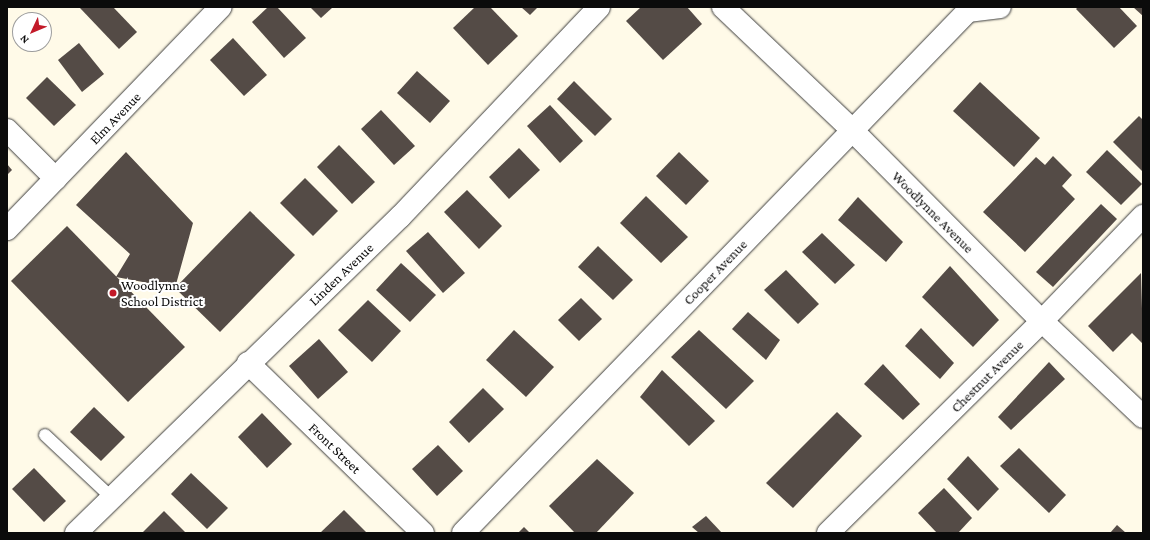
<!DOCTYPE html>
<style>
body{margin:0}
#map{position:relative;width:1150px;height:540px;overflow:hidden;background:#fffae8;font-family:"Crimson Pro",serif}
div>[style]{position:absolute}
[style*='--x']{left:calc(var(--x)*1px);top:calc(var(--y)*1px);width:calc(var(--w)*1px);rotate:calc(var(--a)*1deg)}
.building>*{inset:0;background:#544b46}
.roads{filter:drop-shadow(0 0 1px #3e3e3e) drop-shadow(0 0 1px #3e3e3e)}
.service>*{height:12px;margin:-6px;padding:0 6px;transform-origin:6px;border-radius:6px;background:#fff}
.minor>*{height:22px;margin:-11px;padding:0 11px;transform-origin:11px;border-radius:11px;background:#fff}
.dots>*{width:11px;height:11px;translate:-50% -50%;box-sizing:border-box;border:2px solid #fff;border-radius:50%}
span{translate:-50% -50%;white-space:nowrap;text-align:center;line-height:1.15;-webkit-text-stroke:4px #fff;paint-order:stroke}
.street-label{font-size:14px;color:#0b0b0b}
.poi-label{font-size:14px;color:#0b0b0b}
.left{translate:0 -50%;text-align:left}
.frame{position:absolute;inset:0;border:8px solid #0b0b0b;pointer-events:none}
.north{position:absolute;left:12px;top:12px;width:40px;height:40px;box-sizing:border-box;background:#fff;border:1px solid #9d9d9d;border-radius:50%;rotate:226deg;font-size:11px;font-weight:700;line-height:16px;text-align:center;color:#0b0b0b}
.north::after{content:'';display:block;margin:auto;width:14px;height:18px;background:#c31a29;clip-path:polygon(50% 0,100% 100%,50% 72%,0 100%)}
</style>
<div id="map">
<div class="building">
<i style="clip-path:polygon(113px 7px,137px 32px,119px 49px,80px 8px)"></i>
<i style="clip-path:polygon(268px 7px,277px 7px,306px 38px,284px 58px,252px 22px)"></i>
<i style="clip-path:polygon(310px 7px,333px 7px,321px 18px)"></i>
<i style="clip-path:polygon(475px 7px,490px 7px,518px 36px,488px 65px,453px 28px)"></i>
<i style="clip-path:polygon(521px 7px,538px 7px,530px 15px)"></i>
<i style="clip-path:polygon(641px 7px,687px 7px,702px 24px,663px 60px,626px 21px)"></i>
<i style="clip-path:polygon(1078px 7px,1119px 7px,1137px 26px,1114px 48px,1076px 9px)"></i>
<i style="clip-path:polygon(1133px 7px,1143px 7px,1143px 16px)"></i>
<i style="clip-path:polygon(233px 38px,267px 75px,244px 96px,210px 60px)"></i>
<i style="clip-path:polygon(79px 43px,104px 74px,82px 92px,58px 60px)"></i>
<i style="clip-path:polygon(417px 71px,450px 101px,430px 123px,397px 93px)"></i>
<i style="clip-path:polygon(47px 77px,76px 105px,54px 126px,26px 98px)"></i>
<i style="clip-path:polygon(574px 81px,612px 119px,595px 136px,557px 99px)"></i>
<i style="clip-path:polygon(980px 82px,1040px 138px,1014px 167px,953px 111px)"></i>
<i style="clip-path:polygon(550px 105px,583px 141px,560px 163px,527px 126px)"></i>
<i style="clip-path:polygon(381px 110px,415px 146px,394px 165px,361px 129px)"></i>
<i style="clip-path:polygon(1139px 116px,1143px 120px,1143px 172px,1113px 142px)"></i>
<i style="clip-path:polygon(339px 145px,375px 182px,352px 204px,317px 167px)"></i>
<i style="clip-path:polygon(519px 148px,540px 170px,509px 199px,489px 177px)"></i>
<i style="clip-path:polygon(1107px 150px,1142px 184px,1121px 205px,1086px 172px)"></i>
<i style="clip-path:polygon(126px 152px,193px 223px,175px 288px,116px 277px,130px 254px,76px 205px)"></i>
<i style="clip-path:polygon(679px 152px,709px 181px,686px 205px,656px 176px)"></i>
<i style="clip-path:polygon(1053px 156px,1072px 175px,1062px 186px,1075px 199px,1025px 252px,983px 212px,1036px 157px,1045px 165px)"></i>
<i style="clip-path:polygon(7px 164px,12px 170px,7px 175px)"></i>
<i style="clip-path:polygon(305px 178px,338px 211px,313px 236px,280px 203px)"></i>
<i style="clip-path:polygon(467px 190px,502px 226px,479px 249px,444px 212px)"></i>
<i style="clip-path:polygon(646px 196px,688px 237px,661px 263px,620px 223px)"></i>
<i style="clip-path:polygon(858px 197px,903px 242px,886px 262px,838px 220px)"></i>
<i style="clip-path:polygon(1101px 204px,1117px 219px,1053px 287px,1036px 272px)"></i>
<i style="clip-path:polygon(250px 211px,295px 255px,220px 332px,175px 288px)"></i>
<i style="clip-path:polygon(67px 226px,185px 347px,128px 402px,11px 281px)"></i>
<i style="clip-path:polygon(428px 232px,465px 273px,443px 293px,406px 251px)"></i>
<i style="clip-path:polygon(822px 233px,855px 265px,835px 284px,802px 252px)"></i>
<i style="clip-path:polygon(598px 246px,633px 280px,613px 300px,578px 267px)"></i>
<i style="clip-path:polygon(401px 263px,436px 295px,410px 322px,376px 290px)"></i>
<i style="clip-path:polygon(950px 266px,999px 320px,973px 347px,922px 297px)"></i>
<i style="clip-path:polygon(786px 270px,819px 304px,798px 324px,764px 290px)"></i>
<i style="clip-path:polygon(1141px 273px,1143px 344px,1132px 333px,1113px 352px,1088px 326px)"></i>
<i style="clip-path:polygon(581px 298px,602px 319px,579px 341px,558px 320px)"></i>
<i style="clip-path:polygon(368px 300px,401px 331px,372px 362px,338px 330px)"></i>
<i style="clip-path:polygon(748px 312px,780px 340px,766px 360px,732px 329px)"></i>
<i style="clip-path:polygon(921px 328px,954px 363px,940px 379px,905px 346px)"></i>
<i style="clip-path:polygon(514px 330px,554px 367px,526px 397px,486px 360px)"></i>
<i style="clip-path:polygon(699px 330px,754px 381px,726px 409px,671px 357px)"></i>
<i style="clip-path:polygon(319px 339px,348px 372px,318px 399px,289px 366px)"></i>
<i style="clip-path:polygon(1049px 362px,1065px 379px,1011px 430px,998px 417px)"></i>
<i style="clip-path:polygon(883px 364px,920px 404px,903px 420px,864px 384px)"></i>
<i style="clip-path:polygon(662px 370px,715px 421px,689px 446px,640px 397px)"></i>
<i style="clip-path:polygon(483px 388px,504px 409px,469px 443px,449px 422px)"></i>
<i style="clip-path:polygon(94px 407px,125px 437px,101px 461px,70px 432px)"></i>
<i style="clip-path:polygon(837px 412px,862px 436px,793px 508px,766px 483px)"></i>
<i style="clip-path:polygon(262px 413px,292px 444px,267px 468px,238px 437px)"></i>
<i style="clip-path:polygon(438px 445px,463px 471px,437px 496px,412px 469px)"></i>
<i style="clip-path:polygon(1019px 448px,1066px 495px,1049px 513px,1000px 466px)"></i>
<i style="clip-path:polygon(968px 456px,999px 489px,978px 511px,947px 479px)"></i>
<i style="clip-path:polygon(597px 459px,634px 493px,596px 533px,575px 533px,549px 506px)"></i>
<i style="clip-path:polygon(34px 468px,66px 501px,44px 522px,12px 489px)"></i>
<i style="clip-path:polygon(191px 473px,228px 508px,207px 529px,171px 494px)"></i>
<i style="clip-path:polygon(944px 488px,972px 518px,958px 533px,937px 533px,918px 513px)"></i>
<i style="clip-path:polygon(344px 510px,367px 533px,320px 533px)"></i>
<i style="clip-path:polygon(164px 511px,186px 533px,142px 533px)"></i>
<i style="clip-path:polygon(706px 516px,722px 533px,699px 533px,692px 527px)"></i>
<i style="clip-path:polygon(1117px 525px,1126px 533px,1110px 533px)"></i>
<i style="clip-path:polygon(524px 527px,530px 533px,518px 533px)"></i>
</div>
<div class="roads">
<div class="service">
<i style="--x:45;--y:435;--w:92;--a:43.2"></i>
</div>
<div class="minor">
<i style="--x:723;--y:7;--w:178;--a:43.6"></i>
<i style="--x:852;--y:130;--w:269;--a:45.2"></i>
<i style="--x:1042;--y:321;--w:139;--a:43.5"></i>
<i style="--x:968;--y:11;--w:32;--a:-7"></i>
<i style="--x:7;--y:130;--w:69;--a:45"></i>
<i style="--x:7;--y:229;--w:308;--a:-46.1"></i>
<i style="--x:248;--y:363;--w:244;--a:44.2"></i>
<i style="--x:76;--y:533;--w:453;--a:-44.3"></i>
<i style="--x:400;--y:217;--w:289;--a:-46.5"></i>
<i style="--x:463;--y:533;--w:726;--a:-45.95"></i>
<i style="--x:828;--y:533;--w:301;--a:-44.7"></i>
<i style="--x:1042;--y:321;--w:146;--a:-46.1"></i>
</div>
</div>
<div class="dots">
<i style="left:113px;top:293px;background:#c31a29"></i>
</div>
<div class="street-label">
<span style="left:115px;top:118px;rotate:-46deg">Elm Avenue</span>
<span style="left:933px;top:212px;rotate:45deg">Woodlynne Avenue</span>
<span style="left:715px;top:272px;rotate:-46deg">Cooper Avenue</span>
<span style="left:341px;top:274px;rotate:-44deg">Linden Avenue</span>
<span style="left:987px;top:376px;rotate:-45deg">Chestnut Avenue</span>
<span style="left:335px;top:448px;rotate:44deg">Front Street</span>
</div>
<div class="poi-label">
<span class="left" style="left:121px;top:293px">Woodlynne<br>School District</span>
</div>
<div class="frame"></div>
<div class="north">N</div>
</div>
